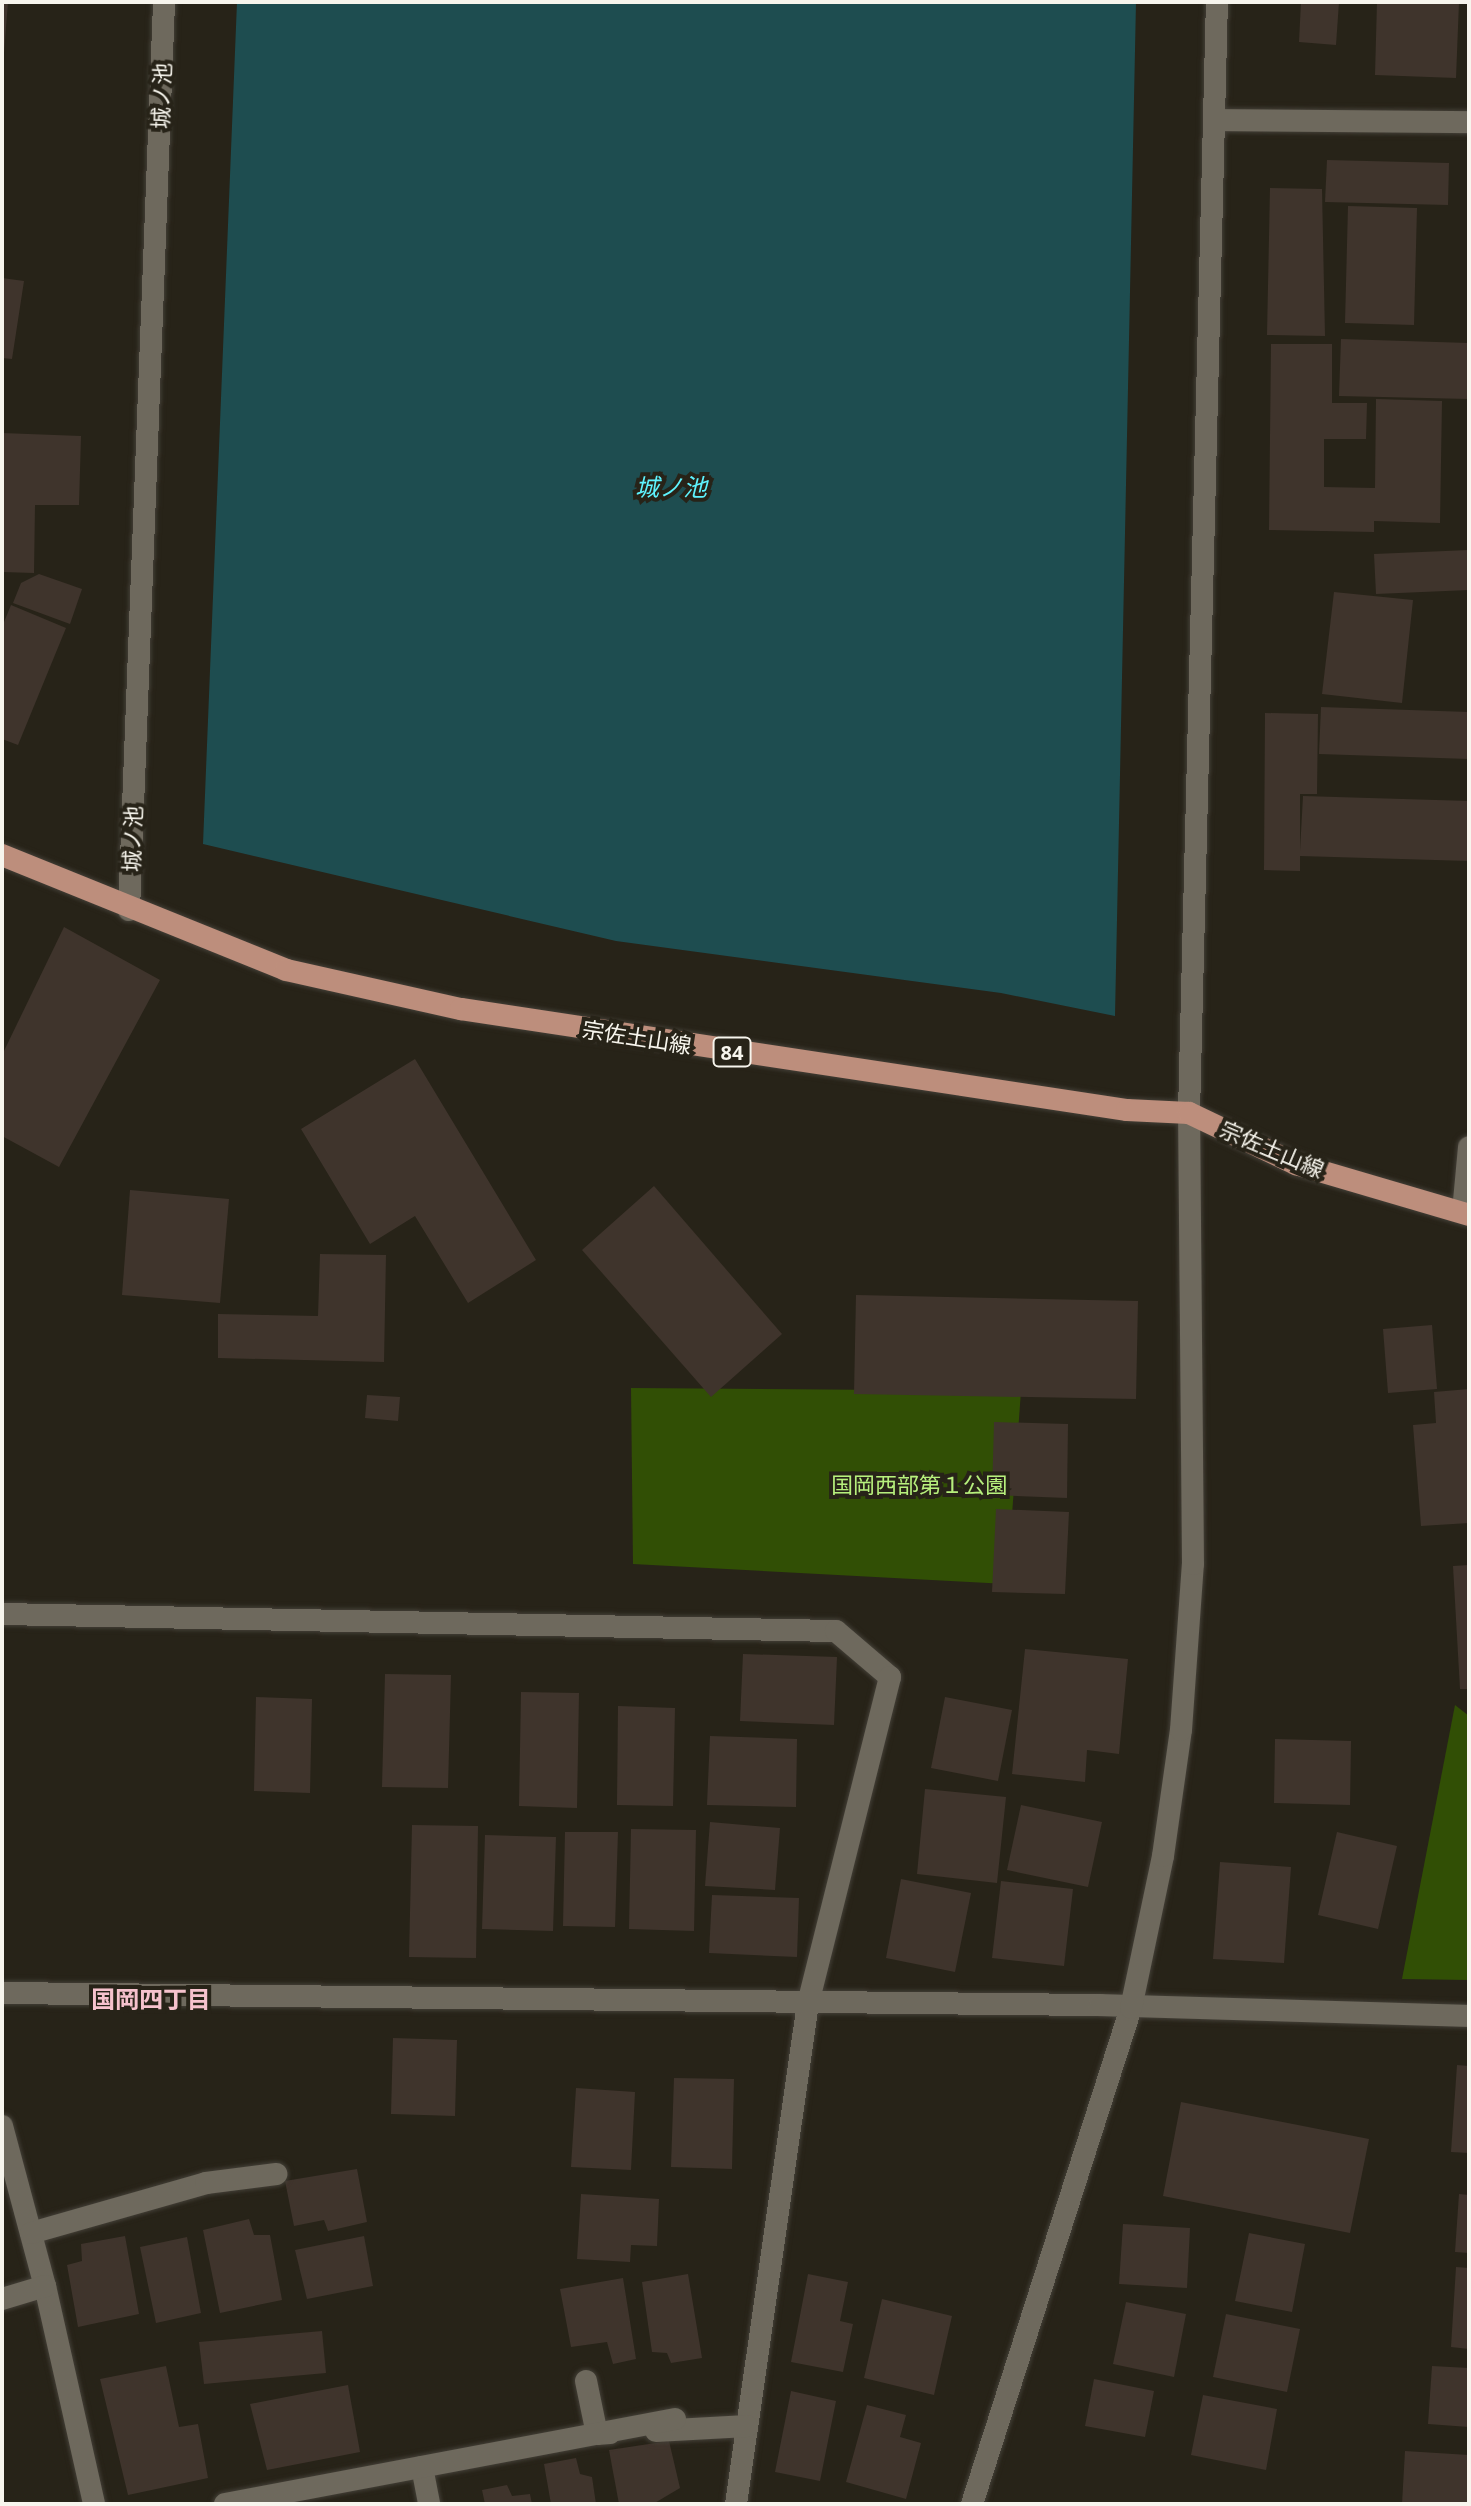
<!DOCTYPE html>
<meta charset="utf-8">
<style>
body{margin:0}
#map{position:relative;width:1471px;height:2506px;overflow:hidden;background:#272318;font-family:"Open Sans","Noto Sans JP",sans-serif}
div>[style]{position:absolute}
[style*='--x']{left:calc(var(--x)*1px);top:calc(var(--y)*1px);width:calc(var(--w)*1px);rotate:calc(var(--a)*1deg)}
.green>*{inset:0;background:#314f05}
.water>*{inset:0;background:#1e4d50}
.building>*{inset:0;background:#3f342c}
.roads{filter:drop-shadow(0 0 2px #433f37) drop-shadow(0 0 2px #433f37)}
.minor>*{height:22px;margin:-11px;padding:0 11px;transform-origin:11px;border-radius:11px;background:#6e695d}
.primary>*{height:22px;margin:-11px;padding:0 11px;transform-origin:11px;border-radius:11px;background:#bd8e7c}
span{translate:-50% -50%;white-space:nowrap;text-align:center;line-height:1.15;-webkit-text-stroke:8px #272318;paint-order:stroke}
.shield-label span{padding:2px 6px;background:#272318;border:2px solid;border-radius:6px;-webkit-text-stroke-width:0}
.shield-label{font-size:20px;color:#f7f5ed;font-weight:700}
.street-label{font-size:22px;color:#f7f5ed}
.park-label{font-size:22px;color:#b7f07d}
.water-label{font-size:24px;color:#5ef3fe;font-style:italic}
.neighbourhood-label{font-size:24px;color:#f6c2cd;font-weight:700}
.frame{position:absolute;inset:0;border:4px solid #f7f5ed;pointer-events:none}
</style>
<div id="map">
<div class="green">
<i style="clip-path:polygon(631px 1388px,1021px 1391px,1007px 1584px,633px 1564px)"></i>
<i style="clip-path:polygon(1455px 1705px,1469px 1716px,1469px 1980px,1402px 1979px)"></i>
</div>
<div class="water">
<i style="clip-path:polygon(237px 2px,1136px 2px,1115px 1016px,1001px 993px,616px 941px,203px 844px)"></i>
</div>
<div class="building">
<i style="clip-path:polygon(2px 2px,8px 2px,4px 53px,2px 53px)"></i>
<i style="clip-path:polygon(1301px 2px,1339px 2px,1336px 45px,1299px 42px)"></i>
<i style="clip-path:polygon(1377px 2px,1459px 2px,1456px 78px,1375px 75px)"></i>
<i style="clip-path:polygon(1327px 160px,1449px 163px,1448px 205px,1325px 202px)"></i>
<i style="clip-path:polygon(1270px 188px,1322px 189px,1325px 336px,1267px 335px)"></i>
<i style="clip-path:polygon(1348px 206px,1417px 208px,1414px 325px,1345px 323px)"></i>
<i style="clip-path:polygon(2px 278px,24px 281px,12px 359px,2px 358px)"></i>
<i style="clip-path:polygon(1341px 339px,1469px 343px,1469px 399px,1339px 396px)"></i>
<i style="clip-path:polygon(1271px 344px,1332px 344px,1332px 403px,1367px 403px,1366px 439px,1324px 439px,1324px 487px,1375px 488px,1376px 399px,1442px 401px,1440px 523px,1374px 521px,1374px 532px,1269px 530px)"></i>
<i style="clip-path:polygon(2px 433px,81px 436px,79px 505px,35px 505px,34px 573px,2px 572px)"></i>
<i style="clip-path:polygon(1469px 550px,1469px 590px,1376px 594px,1374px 554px)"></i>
<i style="clip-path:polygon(39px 574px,82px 589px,70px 624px,13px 603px,21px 583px)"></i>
<i style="clip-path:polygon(1334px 592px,1413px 600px,1402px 703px,1322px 694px)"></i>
<i style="clip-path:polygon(11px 605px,66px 628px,18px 745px,2px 739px,2px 627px)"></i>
<i style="clip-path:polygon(1321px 707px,1469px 712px,1469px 759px,1319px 754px)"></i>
<i style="clip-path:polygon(1265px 713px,1318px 714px,1317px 794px,1300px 794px,1300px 851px,1303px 796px,1469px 801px,1469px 861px,1300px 856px,1300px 871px,1264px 870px)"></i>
<i style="clip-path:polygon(64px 927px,160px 980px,59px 1167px,2px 1136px,2px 1055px)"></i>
<i style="clip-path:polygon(415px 1059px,536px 1260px,468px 1303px,415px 1216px,370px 1244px,301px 1129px)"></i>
<i style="clip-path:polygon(654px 1186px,782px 1334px,711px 1397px,582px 1250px)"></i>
<i style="clip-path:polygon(130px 1190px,229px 1199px,220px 1303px,122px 1295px)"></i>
<i style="clip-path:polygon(320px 1254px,386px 1255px,384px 1362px,218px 1358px,218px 1314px,318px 1316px)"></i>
<i style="clip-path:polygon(856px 1295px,1138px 1301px,1136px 1399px,854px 1394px)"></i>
<i style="clip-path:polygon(1432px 1325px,1437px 1389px,1388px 1393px,1383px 1329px)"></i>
<i style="clip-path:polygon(1469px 1389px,1469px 1523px,1421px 1526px,1413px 1425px,1436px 1423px,1434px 1392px)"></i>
<i style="clip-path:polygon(367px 1395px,400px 1397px,398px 1421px,365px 1418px)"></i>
<i style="clip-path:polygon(994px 1422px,1068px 1424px,1067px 1498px,992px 1495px)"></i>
<i style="clip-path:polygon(996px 1509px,1069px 1512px,1065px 1594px,992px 1592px)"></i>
<i style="clip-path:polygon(1469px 1565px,1469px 1689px,1460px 1689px,1453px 1566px)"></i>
<i style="clip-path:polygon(1025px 1649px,1128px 1659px,1119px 1754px,1087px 1750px,1085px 1782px,1012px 1774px)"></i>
<i style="clip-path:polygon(743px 1654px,837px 1657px,834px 1725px,740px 1721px)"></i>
<i style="clip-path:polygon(385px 1674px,451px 1675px,448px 1788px,382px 1787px)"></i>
<i style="clip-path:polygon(521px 1692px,579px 1693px,577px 1808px,519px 1806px)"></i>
<i style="clip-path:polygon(256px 1697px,312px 1699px,310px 1793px,254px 1791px)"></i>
<i style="clip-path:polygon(945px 1697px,1012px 1710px,998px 1781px,931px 1768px)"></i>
<i style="clip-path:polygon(618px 1706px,675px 1708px,673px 1806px,617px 1805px)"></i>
<i style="clip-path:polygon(710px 1736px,797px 1739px,796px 1807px,707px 1805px)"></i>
<i style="clip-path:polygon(1275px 1739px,1351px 1741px,1350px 1805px,1274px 1803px)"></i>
<i style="clip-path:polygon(925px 1789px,1006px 1797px,997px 1883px,917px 1874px)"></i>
<i style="clip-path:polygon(1021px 1805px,1102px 1822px,1088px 1887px,1007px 1870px)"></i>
<i style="clip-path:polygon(710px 1822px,780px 1828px,775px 1890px,705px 1886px)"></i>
<i style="clip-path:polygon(412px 1825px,478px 1826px,476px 1958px,409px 1957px)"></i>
<i style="clip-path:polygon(631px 1829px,696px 1830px,694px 1931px,629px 1929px)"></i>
<i style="clip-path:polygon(565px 1832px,618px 1832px,615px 1927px,563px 1926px)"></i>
<i style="clip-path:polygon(1337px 1832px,1397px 1846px,1378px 1929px,1318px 1915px)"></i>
<i style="clip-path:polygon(485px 1835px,556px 1837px,553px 1931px,482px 1929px)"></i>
<i style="clip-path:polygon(1220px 1862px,1291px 1867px,1284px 1963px,1213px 1959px)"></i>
<i style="clip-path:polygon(901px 1879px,971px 1893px,955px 1972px,886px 1958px)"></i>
<i style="clip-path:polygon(1001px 1881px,1073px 1889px,1064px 1966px,992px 1958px)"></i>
<i style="clip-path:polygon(712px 1895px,799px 1898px,797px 1957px,709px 1953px)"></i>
<i style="clip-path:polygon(393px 2038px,457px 2040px,455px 2116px,391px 2114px)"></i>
<i style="clip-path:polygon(1457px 2065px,1469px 2066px,1469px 2153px,1451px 2152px)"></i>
<i style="clip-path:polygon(674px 2078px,734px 2079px,732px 2169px,671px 2167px)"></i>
<i style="clip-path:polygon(576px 2088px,635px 2092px,631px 2170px,571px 2167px)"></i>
<i style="clip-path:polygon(1181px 2102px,1369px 2139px,1350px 2233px,1163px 2196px)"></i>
<i style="clip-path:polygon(357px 2169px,367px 2222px,328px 2231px,324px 2220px,294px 2226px,285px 2181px)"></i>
<i style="clip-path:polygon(581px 2194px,659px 2199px,657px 2246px,631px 2245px,630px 2262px,577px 2259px)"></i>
<i style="clip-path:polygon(1459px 2194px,1469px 2195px,1469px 2253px,1455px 2252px)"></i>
<i style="clip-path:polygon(249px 2219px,254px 2235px,270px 2235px,282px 2300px,220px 2313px,203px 2230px)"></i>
<i style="clip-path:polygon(1123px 2224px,1190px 2228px,1187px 2288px,1119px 2284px)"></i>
<i style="clip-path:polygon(1249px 2233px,1305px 2244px,1292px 2312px,1235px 2301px)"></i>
<i style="clip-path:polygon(125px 2236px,139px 2314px,78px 2327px,67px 2265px,82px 2261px,81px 2244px)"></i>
<i style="clip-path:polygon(364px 2236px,373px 2286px,307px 2299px,295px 2250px)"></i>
<i style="clip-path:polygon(187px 2237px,201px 2313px,156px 2323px,140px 2247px)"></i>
<i style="clip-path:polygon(1456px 2267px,1469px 2268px,1469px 2349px,1451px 2347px)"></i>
<i style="clip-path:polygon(688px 2274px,702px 2358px,671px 2363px,667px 2353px,652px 2352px,642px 2282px)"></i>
<i style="clip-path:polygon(808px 2274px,848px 2282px,840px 2321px,853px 2324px,843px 2372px,791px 2362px)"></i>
<i style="clip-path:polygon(623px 2278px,636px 2359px,613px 2364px,607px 2342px,571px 2347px,560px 2289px)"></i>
<i style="clip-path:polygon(882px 2299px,952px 2316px,934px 2395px,864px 2378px)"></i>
<i style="clip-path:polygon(1126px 2302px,1186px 2314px,1174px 2377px,1113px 2364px)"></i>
<i style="clip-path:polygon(1226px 2314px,1300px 2329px,1287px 2392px,1213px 2377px)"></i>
<i style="clip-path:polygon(322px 2331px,326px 2373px,204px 2384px,199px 2342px)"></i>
<i style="clip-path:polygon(166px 2366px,179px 2427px,198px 2424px,208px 2478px,128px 2495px,100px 2379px)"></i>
<i style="clip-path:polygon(1432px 2366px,1469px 2368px,1469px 2427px,1428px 2424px)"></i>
<i style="clip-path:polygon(1094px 2379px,1154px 2391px,1145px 2437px,1085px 2426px)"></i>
<i style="clip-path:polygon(348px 2385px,360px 2452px,267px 2470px,250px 2404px)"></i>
<i style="clip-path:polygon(791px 2391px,836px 2401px,820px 2481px,775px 2472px)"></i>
<i style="clip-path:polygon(1203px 2395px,1277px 2409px,1266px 2470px,1191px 2455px)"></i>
<i style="clip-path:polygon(867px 2405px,906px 2415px,900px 2437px,921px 2443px,906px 2499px,846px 2482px)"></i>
<i style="clip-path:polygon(669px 2441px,680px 2488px,653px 2504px,619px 2504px,609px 2450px)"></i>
<i style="clip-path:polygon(1405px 2451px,1469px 2455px,1469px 2504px,1402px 2504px)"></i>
<i style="clip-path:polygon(576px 2458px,580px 2474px,592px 2477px,596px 2504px,551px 2504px,544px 2464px)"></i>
<i style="clip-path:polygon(507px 2485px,512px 2496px,530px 2494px,532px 2504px,485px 2504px,482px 2490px)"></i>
</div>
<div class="roads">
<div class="minor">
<i style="--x:1218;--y:120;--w:251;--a:0.5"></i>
<i style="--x:129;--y:910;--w:909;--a:-87.79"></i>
<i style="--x:1463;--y:1212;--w:65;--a:-84.7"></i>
<i style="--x:2;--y:1614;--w:834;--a:1.17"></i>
<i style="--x:836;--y:1631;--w:71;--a:40.4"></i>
<i style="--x:890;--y:1677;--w:336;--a:104.1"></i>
<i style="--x:808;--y:2003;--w:506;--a:98.18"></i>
<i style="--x:2;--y:1993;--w:1098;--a:0.63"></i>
<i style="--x:1100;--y:2005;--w:369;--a:1.7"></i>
<i style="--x:2;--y:2126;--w:166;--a:75"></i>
<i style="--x:45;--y:2286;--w:223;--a:77.3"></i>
<i style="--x:31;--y:2233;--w:182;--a:-15.9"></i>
<i style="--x:206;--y:2183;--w:71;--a:-7.3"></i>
<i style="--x:2;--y:2299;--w:45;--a:-16.8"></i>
<i style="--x:586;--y:2381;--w:54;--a:78.3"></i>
<i style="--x:597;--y:2434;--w:13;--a:-4"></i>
<i style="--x:656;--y:2431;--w:91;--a:-3.1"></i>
<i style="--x:422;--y:2467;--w:38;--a:79"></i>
<i style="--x:225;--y:2504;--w:458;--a:-10.7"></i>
<i style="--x:972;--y:2504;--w:521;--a:-72.23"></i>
<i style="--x:1131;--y:2008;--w:155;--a:-78.1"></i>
<i style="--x:1163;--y:1856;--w:127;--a:-81.9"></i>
<i style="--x:1181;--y:1730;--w:166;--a:-85.9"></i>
<i style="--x:1193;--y:1564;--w:451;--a:-90.5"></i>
<i style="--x:1189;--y:1113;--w:1111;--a:-88.56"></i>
</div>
<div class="primary">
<i style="--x:2;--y:855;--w:306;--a:22"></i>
<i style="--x:286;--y:970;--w:179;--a:12.6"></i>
<i style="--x:461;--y:1009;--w:674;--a:8.62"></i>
<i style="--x:1127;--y:1110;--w:62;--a:2.8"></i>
<i style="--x:1189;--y:1113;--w:119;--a:25.5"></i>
<i style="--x:1296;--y:1164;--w:180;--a:16.4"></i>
</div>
</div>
<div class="shield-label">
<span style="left:732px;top:1052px">84</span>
</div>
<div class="street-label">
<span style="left:161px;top:96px;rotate:-88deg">城ノ池</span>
<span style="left:132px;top:839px;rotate:-88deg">城ノ池</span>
<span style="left:637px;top:1037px;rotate:9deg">宗佐土山線</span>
<span style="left:1272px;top:1149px;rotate:23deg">宗佐土山線</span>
</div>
<div class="park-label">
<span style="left:919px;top:1485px">国岡西部第１公園</span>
</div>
<div class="water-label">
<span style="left:671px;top:487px">城ノ池</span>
</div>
<div class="neighbourhood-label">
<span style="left:151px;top:1999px">国岡四丁目</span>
</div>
<div class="frame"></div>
</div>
